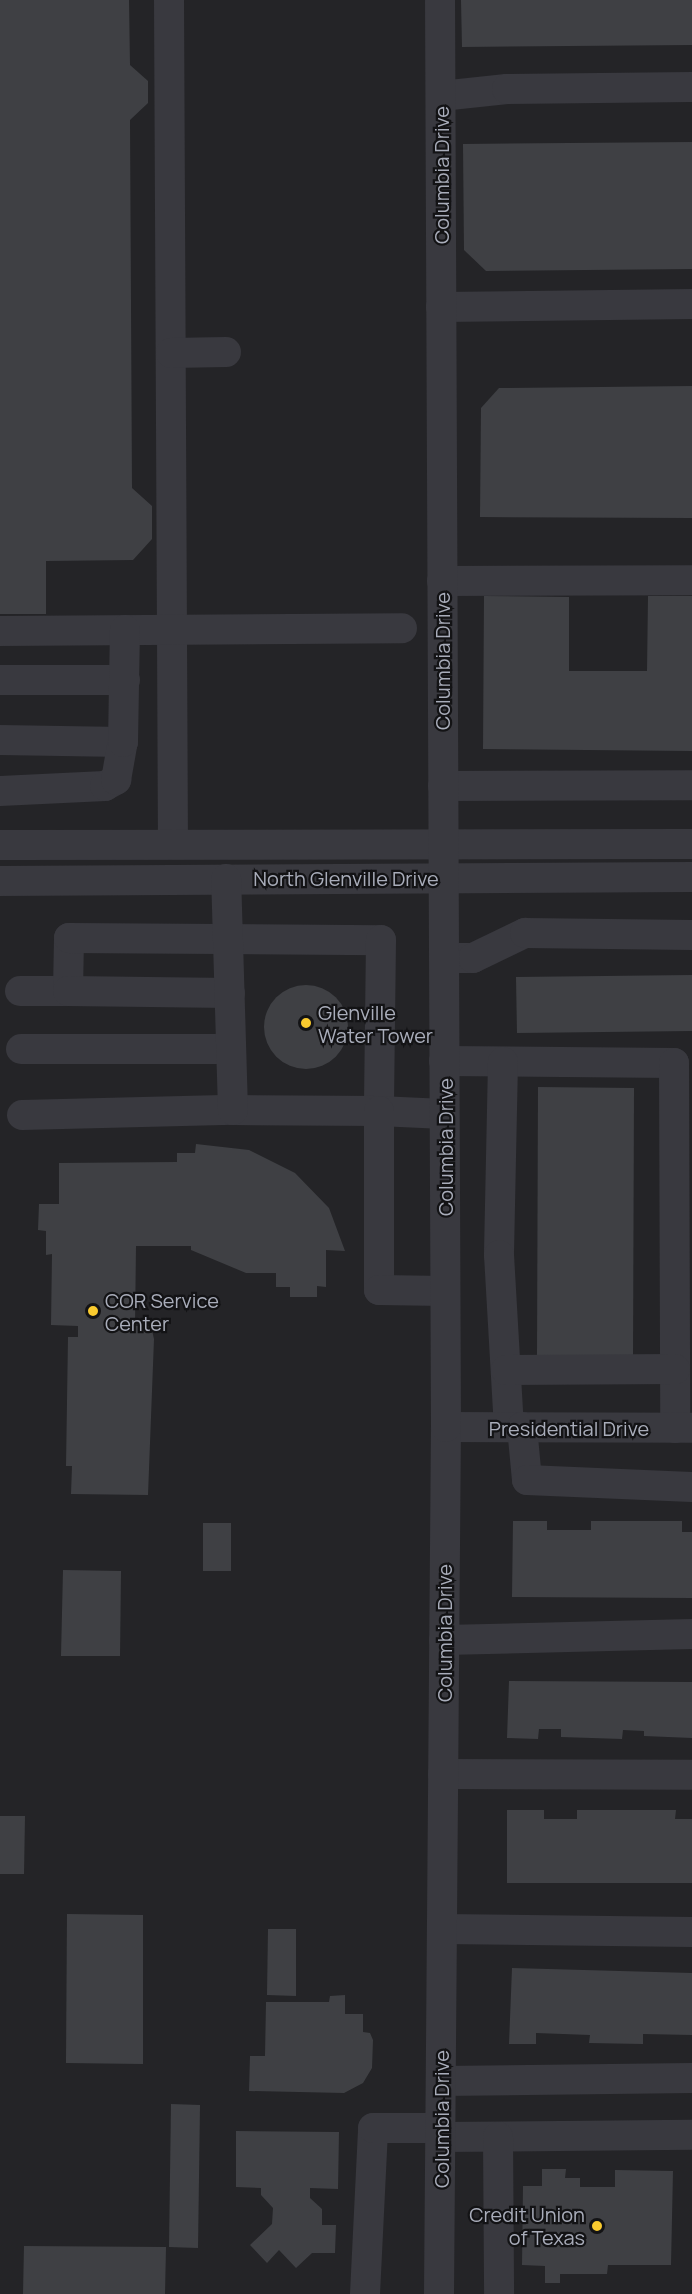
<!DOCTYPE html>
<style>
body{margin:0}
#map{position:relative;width:692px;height:2294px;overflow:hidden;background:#18181a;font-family:Manrope,sans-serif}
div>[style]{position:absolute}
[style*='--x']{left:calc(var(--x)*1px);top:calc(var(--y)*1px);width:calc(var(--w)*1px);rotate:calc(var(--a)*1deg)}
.built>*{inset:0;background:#242427}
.building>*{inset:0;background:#3f4044}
.round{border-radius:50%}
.minor>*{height:30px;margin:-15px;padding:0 15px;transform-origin:15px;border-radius:15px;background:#39393f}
.dots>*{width:16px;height:16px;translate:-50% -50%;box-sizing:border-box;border:3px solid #131315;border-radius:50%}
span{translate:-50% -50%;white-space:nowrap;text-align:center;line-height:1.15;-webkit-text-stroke:4.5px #131315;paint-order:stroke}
.street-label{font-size:20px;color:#a9adba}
.poi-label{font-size:20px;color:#a9adba}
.left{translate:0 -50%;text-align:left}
.right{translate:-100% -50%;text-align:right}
</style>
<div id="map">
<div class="built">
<i style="clip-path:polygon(0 0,692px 0,692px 2294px,0 2294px)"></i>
</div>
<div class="building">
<i style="clip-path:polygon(0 0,129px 0,130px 65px,148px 81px,148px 103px,130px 120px,132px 488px,152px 506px,152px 539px,133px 560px,46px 561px,46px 614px,0 614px)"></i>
<i style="clip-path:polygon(461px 0,692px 0,692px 45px,462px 47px)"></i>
<i style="clip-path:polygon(692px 142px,692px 269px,486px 271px,464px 250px,463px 144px)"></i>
<i style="clip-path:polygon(692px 386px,692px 518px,480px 517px,481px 408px,499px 388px)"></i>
<i style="clip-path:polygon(484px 596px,569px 597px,569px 671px,647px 671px,648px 596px,692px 596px,692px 751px,483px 749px)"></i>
<i style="clip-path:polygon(692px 975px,692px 1031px,517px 1033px,516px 977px)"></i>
<i class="round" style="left:264px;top:985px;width:84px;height:84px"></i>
<i style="clip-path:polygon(538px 1087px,634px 1088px,633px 1358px,537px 1358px)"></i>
<i style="clip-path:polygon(196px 1144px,249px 1150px,295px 1173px,329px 1208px,345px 1251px,326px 1250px,326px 1287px,317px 1286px,317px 1297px,290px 1297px,290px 1287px,276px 1287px,276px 1273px,246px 1273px,191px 1250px,191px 1246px,136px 1246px,135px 1326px,151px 1326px,154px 1339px,148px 1495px,71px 1494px,72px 1466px,66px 1466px,68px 1337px,78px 1337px,78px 1326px,51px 1325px,52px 1254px,46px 1255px,46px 1231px,38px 1230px,39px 1204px,59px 1204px,59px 1163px,177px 1162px,177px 1153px,195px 1153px)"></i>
<i style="clip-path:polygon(513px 1521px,547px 1521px,547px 1530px,591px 1530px,591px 1521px,682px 1521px,682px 1532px,692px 1532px,692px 1598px,512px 1597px)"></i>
<i style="clip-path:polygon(203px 1523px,231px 1523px,231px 1571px,203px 1571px)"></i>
<i style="clip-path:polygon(63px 1570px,121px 1571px,120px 1656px,61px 1656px)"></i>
<i style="clip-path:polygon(509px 1681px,692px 1682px,692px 1738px,644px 1736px,644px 1731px,623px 1730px,622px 1739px,561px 1737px,561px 1729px,539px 1729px,538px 1739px,507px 1738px)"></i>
<i style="clip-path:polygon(507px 1810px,544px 1810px,544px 1819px,577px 1819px,577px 1810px,676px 1810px,675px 1819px,692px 1819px,692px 1883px,507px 1883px)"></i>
<i style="clip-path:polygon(0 1816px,25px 1816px,24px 1874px,0 1874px)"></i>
<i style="clip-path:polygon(67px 1914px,143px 1915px,143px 2064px,66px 2063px)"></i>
<i style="clip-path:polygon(268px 1929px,296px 1929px,296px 1996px,267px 1995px)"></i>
<i style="clip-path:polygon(512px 1968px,692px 1973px,692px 2035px,643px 2034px,643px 2044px,589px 2043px,590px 2035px,536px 2033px,536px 2044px,509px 2044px)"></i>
<i style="clip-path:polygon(345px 1995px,345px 2014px,363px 2014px,363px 2032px,370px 2033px,373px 2040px,372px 2068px,363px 2083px,344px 2093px,249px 2091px,250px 2056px,265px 2056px,266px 2002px,329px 2002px,330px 1996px)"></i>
<i style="clip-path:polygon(171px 2104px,200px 2105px,198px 2248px,169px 2247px)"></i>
<i style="clip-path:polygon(236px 2131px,339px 2132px,338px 2189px,310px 2188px,310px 2198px,322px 2209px,322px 2225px,336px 2225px,335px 2253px,312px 2253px,296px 2268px,279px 2250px,267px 2263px,250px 2245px,272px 2224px,273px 2208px,261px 2195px,261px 2188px,236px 2187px)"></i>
<i style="clip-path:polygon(542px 2169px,566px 2169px,565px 2178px,580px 2178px,580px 2187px,615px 2187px,615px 2170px,673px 2171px,671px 2265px,608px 2265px,607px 2274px,560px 2274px,560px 2283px,545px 2283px,545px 2266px,522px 2265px,523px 2186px,542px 2186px)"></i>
<i style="clip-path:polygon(24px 2246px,166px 2247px,165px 2294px,23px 2294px)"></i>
</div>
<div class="minor">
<i style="--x:169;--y:0;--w:844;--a:89.73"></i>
<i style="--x:441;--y:96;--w:66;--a:-6.1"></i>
<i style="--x:507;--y:89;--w:185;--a:-0.6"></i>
<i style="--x:441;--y:307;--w:251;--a:-0.7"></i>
<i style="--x:171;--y:353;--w:55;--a:-1"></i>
<i style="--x:442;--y:581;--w:250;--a:-0.2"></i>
<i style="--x:0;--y:631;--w:402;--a:-0.4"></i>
<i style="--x:0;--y:680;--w:125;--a:0"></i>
<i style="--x:0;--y:740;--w:123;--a:0.9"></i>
<i style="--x:443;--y:786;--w:249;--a:-0.2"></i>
<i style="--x:0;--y:791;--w:105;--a:-2.7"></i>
<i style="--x:105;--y:786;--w:13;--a:-29"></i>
<i style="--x:116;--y:780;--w:39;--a:-80"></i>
<i style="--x:123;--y:742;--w:112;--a:-89"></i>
<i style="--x:0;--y:845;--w:692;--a:-0.08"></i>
<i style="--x:0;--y:881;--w:692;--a:-0.33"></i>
<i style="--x:444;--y:958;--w:29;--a:0"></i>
<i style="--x:473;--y:958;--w:58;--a:-25.7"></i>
<i style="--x:525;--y:933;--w:167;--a:0.7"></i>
<i style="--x:20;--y:991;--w:48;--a:0"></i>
<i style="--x:68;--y:991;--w:53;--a:-88.9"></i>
<i style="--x:69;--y:938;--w:312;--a:0.4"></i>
<i style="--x:381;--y:940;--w:171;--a:90.7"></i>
<i style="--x:379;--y:1111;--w:65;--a:2.6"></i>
<i style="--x:68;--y:991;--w:162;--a:0.7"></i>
<i style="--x:21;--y:1049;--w:210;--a:0"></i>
<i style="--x:444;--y:1061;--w:230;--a:0.5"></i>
<i style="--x:674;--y:1063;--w:365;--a:89.8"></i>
<i style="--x:503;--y:1062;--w:193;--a:91.2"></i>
<i style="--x:499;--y:1255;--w:172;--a:86.7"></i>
<i style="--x:233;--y:1110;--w:146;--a:0.4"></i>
<i style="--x:379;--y:1111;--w:179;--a:90"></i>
<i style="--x:379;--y:1290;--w:66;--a:0.9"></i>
<i style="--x:22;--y:1115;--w:211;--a:-1.4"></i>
<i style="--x:233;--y:1110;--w:231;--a:-91.7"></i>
<i style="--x:506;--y:1370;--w:169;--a:-0.3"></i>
<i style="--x:446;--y:1427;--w:246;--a:0.2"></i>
<i style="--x:522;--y:1427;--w:53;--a:84.6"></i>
<i style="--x:527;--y:1480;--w:165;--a:2.4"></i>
<i style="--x:444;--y:1640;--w:248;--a:-1.4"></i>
<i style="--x:443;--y:1774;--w:249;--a:0.2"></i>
<i style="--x:442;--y:1929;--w:250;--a:0.7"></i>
<i style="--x:441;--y:2081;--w:251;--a:-0.7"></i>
<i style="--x:440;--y:2137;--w:252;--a:-0.5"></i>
<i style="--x:498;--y:2137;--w:157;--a:89.6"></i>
<i style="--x:365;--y:2294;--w:166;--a:-87.2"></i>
<i style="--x:373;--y:2128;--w:68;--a:0"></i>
<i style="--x:439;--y:2294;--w:867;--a:-89.54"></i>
<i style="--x:446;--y:1427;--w:1427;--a:-90.24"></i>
</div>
<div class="dots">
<i style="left:306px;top:1023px;background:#facb2f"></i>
<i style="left:93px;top:1311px;background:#facb2f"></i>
<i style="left:597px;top:2226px;background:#facb2f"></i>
</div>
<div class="street-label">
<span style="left:441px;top:175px;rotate:-90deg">Columbia Drive</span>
<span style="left:442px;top:661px;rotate:-90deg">Columbia Drive</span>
<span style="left:346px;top:878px">North Glenville Drive</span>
<span style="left:445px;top:1147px;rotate:-90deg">Columbia Drive</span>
<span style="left:569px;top:1428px">Presidential Drive</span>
<span style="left:444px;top:1633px;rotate:-90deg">Columbia Drive</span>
<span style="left:441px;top:2119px;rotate:-90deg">Columbia Drive</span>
</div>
<div class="poi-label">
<span class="left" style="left:318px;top:1024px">Glenville<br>Water Tower</span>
<span class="left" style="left:105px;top:1312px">COR Service<br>Center</span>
<span class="right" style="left:585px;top:2226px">Credit Union<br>of Texas</span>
</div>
</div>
